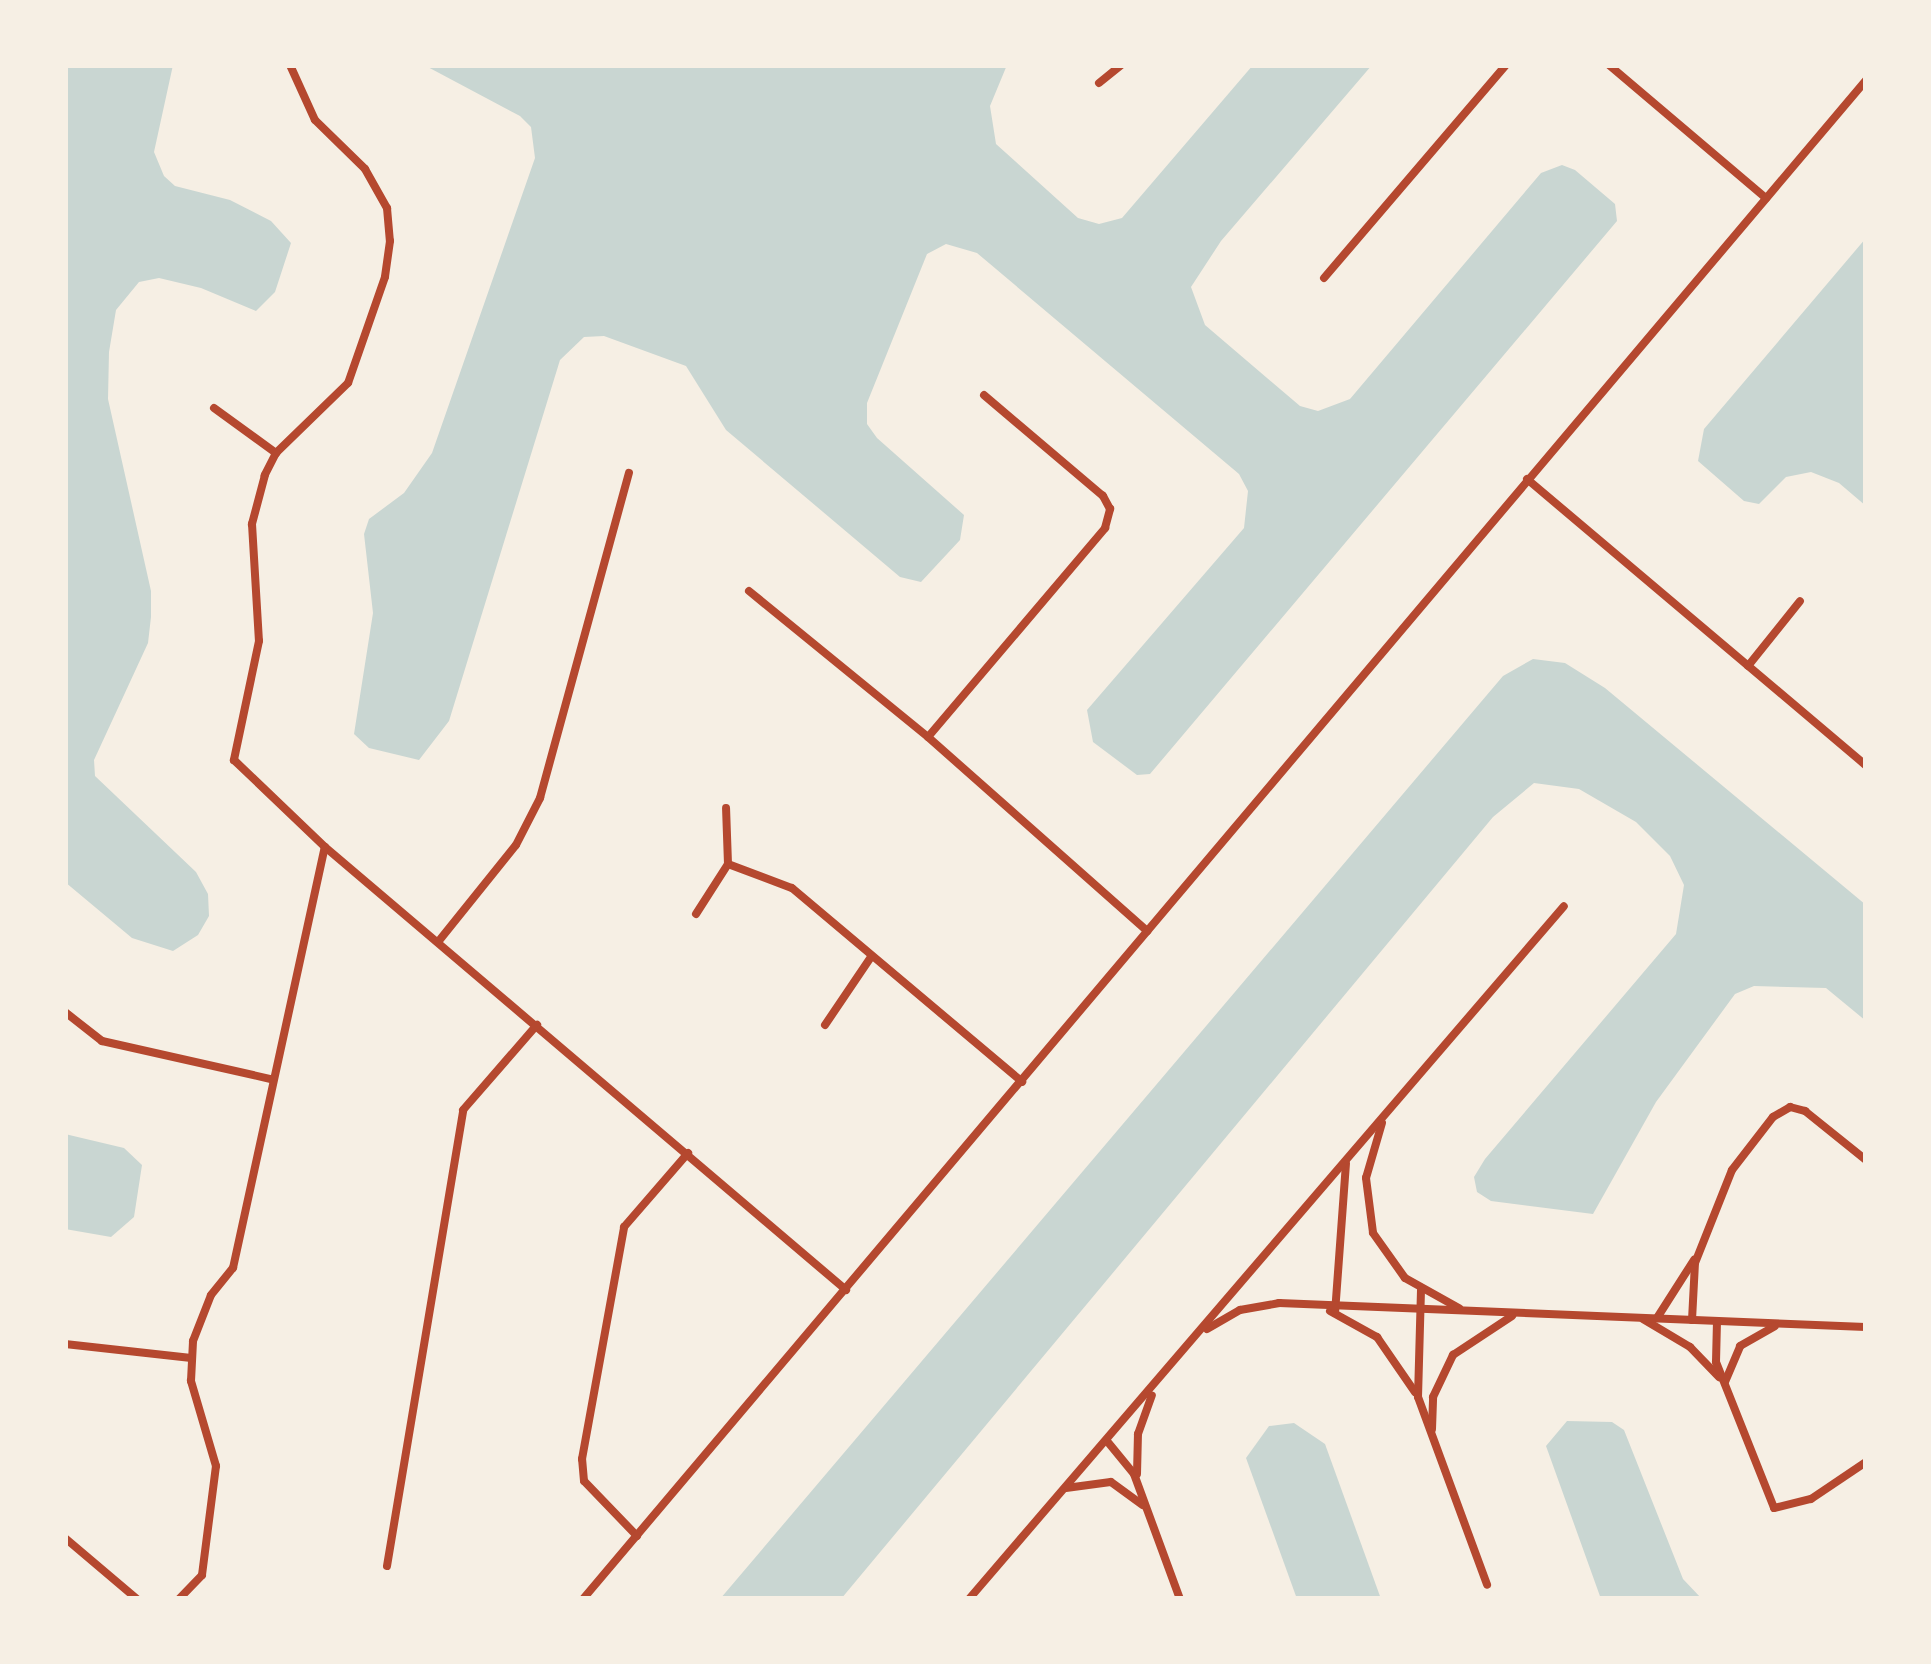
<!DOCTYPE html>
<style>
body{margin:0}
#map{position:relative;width:1931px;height:1664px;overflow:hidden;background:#f6efe4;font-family:Signika,sans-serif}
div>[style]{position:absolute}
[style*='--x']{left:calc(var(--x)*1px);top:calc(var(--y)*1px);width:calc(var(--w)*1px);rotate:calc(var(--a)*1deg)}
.water>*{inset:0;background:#c9d6d2}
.minor>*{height:8px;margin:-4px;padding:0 4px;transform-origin:4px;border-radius:4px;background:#b5482f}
span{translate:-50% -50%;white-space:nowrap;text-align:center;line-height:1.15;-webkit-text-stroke:9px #f6efe4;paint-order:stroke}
.frame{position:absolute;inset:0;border:68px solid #f6efe4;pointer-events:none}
</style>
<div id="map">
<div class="water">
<i style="clip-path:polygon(65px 65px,173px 65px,154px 152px,164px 176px,175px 186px,230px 200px,271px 221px,291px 243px,275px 292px,256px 311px,201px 288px,159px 278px,139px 282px,116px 310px,109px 352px,108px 399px,151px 591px,151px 617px,148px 643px,94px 760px,95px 776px,196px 872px,208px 894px,209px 916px,198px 935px,173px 951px,132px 938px,65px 882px)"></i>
<i style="clip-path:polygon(424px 65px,1007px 65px,990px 106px,996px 144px,1078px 218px,1099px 224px,1122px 218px,1253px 65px,1372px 65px,1221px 241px,1191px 287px,1205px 325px,1300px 406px,1318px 411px,1350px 399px,1541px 173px,1562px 165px,1575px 170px,1615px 204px,1617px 221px,1150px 774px,1137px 775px,1093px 742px,1087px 710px,1244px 528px,1248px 491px,1239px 474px,977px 253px,946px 244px,927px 254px,867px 403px,867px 424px,877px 438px,964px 515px,960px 540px,921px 582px,900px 577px,726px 430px,686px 366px,604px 336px,584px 337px,560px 360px,449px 721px,419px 760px,369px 748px,354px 734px,373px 613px,364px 534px,369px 519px,404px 493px,432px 453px,535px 158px,531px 127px,520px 116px)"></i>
<i style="clip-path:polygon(1866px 238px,1866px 506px,1839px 483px,1811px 472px,1786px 477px,1759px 504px,1744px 501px,1698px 461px,1704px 429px)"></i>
<i style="clip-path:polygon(1533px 659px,1565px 663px,1605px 688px,1866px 905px,1866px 1021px,1826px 988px,1754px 986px,1735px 994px,1656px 1102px,1593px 1214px,1491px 1201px,1477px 1192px,1474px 1177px,1485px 1159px,1676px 934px,1684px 885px,1670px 856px,1636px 822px,1579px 789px,1534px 783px,1493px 817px,841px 1599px,720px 1599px,1503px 676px)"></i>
<i style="clip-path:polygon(65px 1134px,124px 1148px,142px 1165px,134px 1217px,111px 1237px,65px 1229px)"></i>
<i style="clip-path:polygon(1567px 1421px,1612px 1422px,1624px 1430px,1683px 1579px,1702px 1599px,1601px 1599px,1546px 1446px)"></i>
<i style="clip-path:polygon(1294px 1423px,1325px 1444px,1381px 1599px,1297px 1599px,1246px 1458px,1269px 1426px)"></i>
</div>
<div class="minor">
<i style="--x:290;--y:65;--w:60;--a:65.6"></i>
<i style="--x:315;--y:120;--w:70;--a:44.4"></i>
<i style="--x:365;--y:169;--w:45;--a:60.6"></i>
<i style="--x:387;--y:208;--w:33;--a:85"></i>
<i style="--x:390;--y:241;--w:36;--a:98"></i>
<i style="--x:385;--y:277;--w:112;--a:109.2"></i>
<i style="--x:348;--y:383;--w:100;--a:135.8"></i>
<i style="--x:276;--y:453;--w:25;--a:117"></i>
<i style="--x:265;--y:475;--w:51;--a:104.9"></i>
<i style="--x:252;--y:524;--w:117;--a:86.6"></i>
<i style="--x:259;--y:641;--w:122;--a:101.9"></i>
<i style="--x:234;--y:760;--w:126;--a:43.7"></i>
<i style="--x:325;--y:847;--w:684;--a:40.37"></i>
<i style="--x:1609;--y:65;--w:206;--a:40.3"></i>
<i style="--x:1099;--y:83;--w:28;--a:-39"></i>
<i style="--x:1324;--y:278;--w:280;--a:-49.5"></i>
<i style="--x:214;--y:408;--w:77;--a:36"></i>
<i style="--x:1527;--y:479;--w:444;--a:40.2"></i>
<i style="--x:749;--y:591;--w:231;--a:39.2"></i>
<i style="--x:928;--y:737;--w:293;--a:41.5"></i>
<i style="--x:1748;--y:666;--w:83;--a:-51.3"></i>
<i style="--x:928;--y:737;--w:274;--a:-49.7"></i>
<i style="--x:1105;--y:528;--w:20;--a:-75"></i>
<i style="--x:1110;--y:509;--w:15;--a:-118"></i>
<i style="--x:1103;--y:496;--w:156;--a:-139.7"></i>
<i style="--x:728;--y:864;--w:68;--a:20.6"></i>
<i style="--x:792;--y:888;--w:301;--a:40.1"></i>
<i style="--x:696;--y:914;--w:59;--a:-57.4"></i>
<i style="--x:728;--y:864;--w:56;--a:-92"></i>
<i style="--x:438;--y:942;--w:124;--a:-51.2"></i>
<i style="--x:516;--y:845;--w:53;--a:-62.9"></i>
<i style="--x:540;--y:798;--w:337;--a:-74.7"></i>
<i style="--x:65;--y:1012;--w:47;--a:38.1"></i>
<i style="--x:102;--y:1041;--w:173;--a:12.7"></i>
<i style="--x:825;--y:1025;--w:82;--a:-55.9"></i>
<i style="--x:1382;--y:1123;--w:57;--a:106.2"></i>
<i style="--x:1366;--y:1178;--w:55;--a:82.7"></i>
<i style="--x:1373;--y:1233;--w:55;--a:54.6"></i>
<i style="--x:1405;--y:1278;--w:62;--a:29.1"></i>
<i style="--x:1421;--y:1290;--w:107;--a:91.6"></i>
<i style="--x:1418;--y:1397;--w:200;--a:69.8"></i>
<i style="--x:1330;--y:1311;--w:54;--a:29"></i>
<i style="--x:1377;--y:1337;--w:67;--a:55.4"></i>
<i style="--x:1335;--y:1313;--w:150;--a:-85.8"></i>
<i style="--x:1657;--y:1318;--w:69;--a:-57.5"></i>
<i style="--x:1643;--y:1319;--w:55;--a:30.8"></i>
<i style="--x:1690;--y:1347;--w:42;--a:46"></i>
<i style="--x:1692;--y:1320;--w:57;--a:-87"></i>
<i style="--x:1695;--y:1263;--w:100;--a:-68.3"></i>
<i style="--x:1732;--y:1170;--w:67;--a:-52.3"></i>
<i style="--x:1773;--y:1117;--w:20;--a:-30"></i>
<i style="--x:1790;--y:1107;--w:16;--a:15"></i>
<i style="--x:1805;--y:1111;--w:78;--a:38.8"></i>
<i style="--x:1717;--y:1321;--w:41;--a:91.4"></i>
<i style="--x:1716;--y:1362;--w:157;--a:68.3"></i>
<i style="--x:1774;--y:1508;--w:38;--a:-14"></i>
<i style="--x:1811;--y:1499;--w:66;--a:-33.9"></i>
<i style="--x:1207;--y:1329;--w:38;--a:-30"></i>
<i style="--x:1240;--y:1310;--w:40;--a:-10"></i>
<i style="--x:1279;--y:1303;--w:587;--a:2.34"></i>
<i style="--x:65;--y:1344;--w:127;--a:6.3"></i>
<i style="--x:1725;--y:1382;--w:39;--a:-67"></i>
<i style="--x:1740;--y:1346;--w:40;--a:-29.7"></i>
<i style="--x:1432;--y:1429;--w:32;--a:-88"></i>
<i style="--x:1433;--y:1397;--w:47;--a:-64.5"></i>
<i style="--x:1453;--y:1355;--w:71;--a:-33.5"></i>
<i style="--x:1107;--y:1441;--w:43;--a:50.7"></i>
<i style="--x:1134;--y:1474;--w:133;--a:69.8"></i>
<i style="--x:1137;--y:1474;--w:40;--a:-88.6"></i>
<i style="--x:1138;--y:1434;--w:41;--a:-70.3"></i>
<i style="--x:1066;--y:1488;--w:45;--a:-7.6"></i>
<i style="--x:1111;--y:1482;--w:39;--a:36"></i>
<i style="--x:637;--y:1536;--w:76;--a:-133.9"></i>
<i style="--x:584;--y:1481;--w:22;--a:-95"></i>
<i style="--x:582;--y:1459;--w:236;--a:-79.7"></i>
<i style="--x:624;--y:1227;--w:98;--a:-49.1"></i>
<i style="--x:65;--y:1538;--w:94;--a:40.3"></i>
<i style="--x:387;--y:1566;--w:462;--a:-80.5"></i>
<i style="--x:463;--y:1110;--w:113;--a:-49"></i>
<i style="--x:179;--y:1599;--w:33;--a:-46"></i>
<i style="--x:202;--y:1575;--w:110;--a:-82.7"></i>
<i style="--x:216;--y:1466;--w:89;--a:-106.4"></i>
<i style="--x:191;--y:1381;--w:40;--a:-87.1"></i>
<i style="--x:193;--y:1341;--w:49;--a:-68.6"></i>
<i style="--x:211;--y:1295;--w:35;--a:-51"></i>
<i style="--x:233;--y:1268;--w:431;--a:-77.7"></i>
<i style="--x:583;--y:1599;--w:1988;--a:-49.81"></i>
<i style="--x:969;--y:1599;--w:913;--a:-49.35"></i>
</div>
<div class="frame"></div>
</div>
